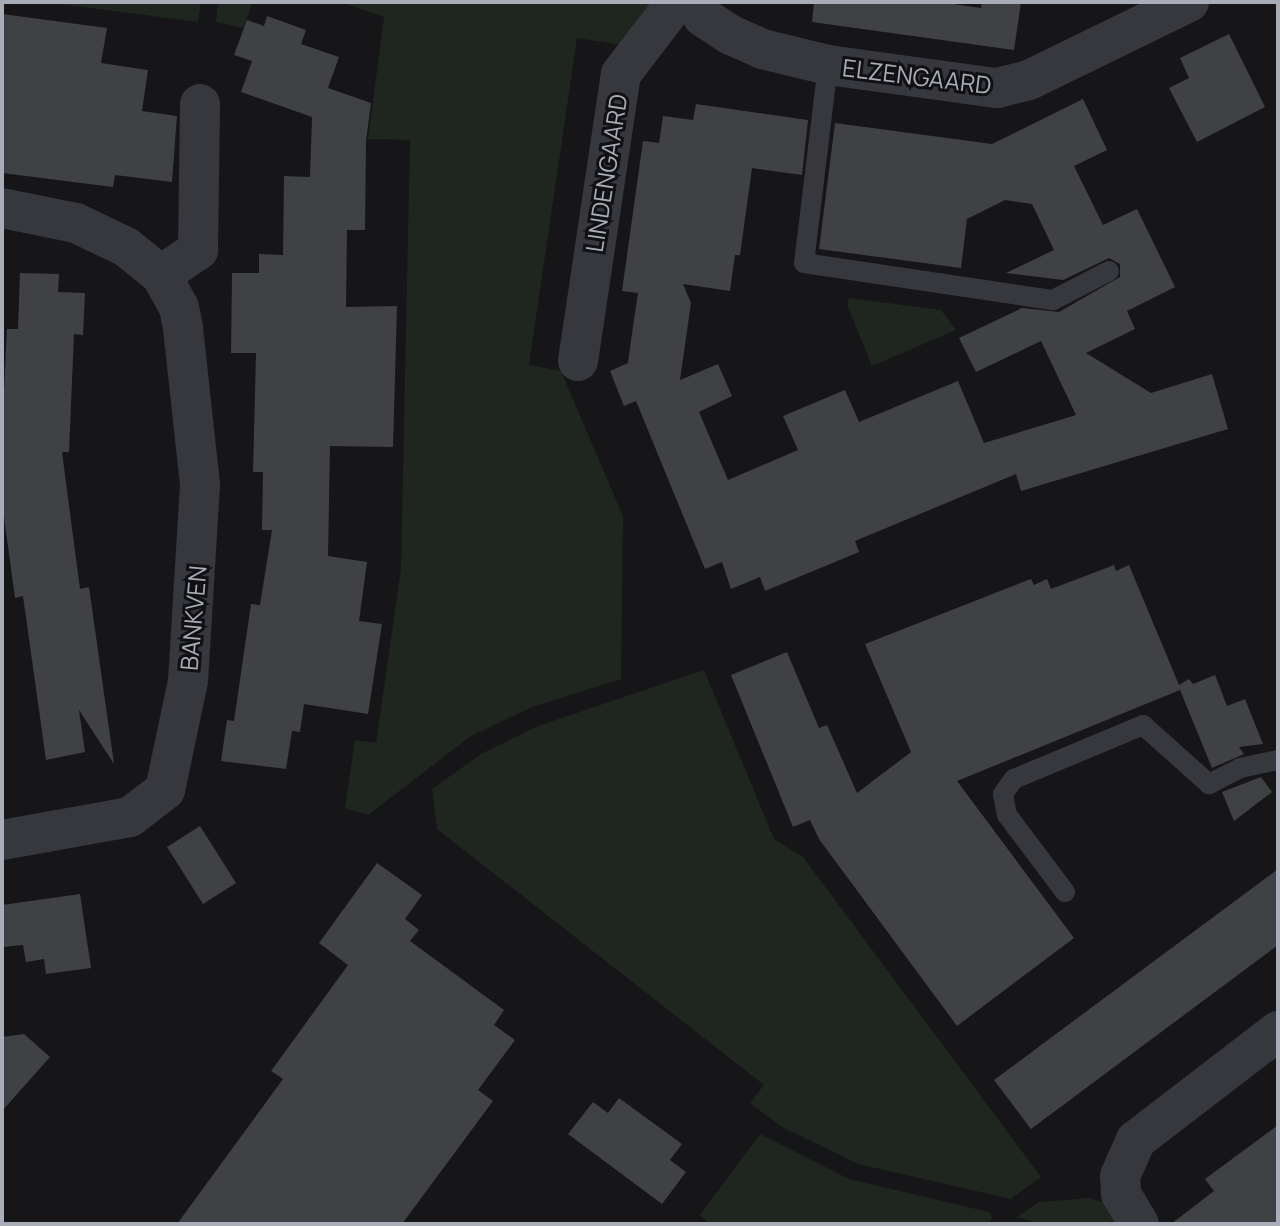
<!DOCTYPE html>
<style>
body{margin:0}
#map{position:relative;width:1280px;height:1226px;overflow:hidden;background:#161618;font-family:Manrope,sans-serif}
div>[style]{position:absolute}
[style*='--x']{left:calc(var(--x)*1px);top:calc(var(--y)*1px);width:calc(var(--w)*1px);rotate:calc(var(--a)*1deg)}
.green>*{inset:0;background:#1e261f}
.building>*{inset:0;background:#404145}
.service>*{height:20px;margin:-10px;padding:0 10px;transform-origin:10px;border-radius:10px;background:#37383d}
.minor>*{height:40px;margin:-20px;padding:0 20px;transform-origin:20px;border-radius:20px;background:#37383d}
span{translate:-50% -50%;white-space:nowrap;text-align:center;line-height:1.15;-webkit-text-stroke:6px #111113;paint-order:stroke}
.street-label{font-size:24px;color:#a8adb8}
.frame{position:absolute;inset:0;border:4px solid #a8adb8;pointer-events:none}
</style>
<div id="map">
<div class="green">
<i style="clip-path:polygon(44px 2px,201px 2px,198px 22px)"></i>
<i style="clip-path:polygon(218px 2px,253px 2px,243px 28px,216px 22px)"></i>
<i style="clip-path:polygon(341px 2px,651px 2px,628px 46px,577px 38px,529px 365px,561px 371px,623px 516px,621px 679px,532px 707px,471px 736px,368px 815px,345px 808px,355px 740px,376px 743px,401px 568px,410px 140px,368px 139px,384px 17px)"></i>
<i style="clip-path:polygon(849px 298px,941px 310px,956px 330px,872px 366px,847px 305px)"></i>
<i style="clip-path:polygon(704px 670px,774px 839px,803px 857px,1041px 1177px,1011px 1199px,858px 1164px,782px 1127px,750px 1103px,764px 1085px,437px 829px,432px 789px,481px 754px,538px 726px)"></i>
<i style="clip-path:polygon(760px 1134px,849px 1179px,989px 1212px,992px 1218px,989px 1224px,710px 1224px,700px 1215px)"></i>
<i style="clip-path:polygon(1090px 1198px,1104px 1203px,1118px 1224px,1041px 1224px,1017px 1217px,1039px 1202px)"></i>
</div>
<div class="building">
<i style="clip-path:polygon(814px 2px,939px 2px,981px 8px,982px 2px,1021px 2px,1014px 50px,812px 22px)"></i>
<i style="clip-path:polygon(2px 14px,107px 28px,101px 63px,148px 70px,142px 111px,177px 116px,172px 182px,115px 175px,113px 187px,2px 173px)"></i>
<i style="clip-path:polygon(267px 16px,306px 30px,301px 44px,339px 57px,328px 88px,371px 103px,366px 141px,365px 230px,347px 230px,346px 307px,397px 306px,393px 447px,330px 446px,328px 556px,367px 562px,359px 621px,382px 624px,368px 714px,304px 704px,300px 732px,292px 731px,286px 769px,221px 761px,227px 720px,234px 721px,251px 604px,260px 605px,272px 530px,262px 530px,263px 472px,253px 472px,256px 353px,231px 353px,232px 273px,259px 273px,259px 254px,283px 255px,284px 176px,310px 177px,312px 117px,241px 92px,252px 61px,234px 55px,247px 20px,264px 26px)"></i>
<i style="clip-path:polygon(1229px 34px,1265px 107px,1197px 142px,1169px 88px,1189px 78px,1180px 58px)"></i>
<i style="clip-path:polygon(1083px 99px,1107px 150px,1074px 166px,1103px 225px,1137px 209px,1175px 287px,1127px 311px,1135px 329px,1086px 353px,1151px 393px,1212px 374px,1228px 429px,1021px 491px,1016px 474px,855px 541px,859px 552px,765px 591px,760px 577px,731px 589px,722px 562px,705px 569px,636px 401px,624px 406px,610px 371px,628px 363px,632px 333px,638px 293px,622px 291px,643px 141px,659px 143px,663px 116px,693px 120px,696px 104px,808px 120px,802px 175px,752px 168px,740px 255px,735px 255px,730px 291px,683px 284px,691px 303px,680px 380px,718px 364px,732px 396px,699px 412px,728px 480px,798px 450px,783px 416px,845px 390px,859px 422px,958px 381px,984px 443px,1076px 415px,1041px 341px,976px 372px,959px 338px,1022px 308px,1059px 312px,1120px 277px,1120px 264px,1109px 258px,1063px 280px,1006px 273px,1054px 250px,1032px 204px,1005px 200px,967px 219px,961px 268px,819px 249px,835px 123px,992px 144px)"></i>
<i style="clip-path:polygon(20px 273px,59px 274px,58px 292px,85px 293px,83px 335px,74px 334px,69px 452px,62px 452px,80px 589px,89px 587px,114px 764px,79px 710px,85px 752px,46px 760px,23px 596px,15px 598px,2px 502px,2px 432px,7px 329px,18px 329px)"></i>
<i style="clip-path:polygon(1114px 565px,1116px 571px,1129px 565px,1179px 685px,1189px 679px,1193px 684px,1215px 675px,1227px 706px,1245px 699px,1263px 744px,1239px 747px,1244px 754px,1212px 768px,1180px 690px,957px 781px,1074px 938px,957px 1026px,819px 839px,810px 820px,793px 827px,731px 675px,787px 652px,819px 728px,827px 725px,857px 793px,911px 752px,865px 644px,1031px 579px,1034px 585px,1047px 579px,1051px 589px)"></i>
<i style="clip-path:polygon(1261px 777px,1272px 792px,1234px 821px,1222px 792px)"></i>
<i style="clip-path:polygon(200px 826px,236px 883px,203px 904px,167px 847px)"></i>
<i style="clip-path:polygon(377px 863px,422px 895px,405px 919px,419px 930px,410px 941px,504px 1010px,494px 1025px,515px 1040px,478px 1090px,493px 1101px,402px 1224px,177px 1224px,283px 1079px,271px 1071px,348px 965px,319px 943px)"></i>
<i style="clip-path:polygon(1278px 869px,1278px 945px,1031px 1129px,994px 1080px)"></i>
<i style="clip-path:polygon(80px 894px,91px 968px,46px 974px,44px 959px,26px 962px,23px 945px,2px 947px,2px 905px)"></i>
<i style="clip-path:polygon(24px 1034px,50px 1057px,2px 1111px,2px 1037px)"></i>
<i style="clip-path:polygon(619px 1098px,682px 1144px,670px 1160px,686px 1172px,662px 1204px,568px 1134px,593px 1102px,608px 1113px)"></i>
<i style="clip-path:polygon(1278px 1125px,1278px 1224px,1171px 1224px,1214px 1191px,1205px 1179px)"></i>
</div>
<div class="service">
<i style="--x:828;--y:65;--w:199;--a:96.9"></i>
<i style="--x:804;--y:263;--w:252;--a:8.5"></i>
<i style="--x:1053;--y:300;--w:63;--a:-27.4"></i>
<i style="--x:1065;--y:892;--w:96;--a:-127"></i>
<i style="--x:1007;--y:815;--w:21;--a:-101"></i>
<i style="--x:1003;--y:794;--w:19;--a:-54"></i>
<i style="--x:1014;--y:779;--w:140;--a:-22.7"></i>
<i style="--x:1143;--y:725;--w:89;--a:41.8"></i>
<i style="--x:1209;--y:784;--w:35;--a:-27"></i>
<i style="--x:1240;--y:768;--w:39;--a:-12"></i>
</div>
<div class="minor">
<i style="--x:693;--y:2;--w:18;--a:56"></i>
<i style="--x:703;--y:17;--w:33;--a:33"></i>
<i style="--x:731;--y:35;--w:34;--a:24"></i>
<i style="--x:762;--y:49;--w:68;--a:13.6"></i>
<i style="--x:828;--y:65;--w:171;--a:7.8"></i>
<i style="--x:997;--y:88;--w:33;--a:-14"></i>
<i style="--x:1029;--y:80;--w:178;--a:-26"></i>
<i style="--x:2;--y:208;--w:76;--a:11.5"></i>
<i style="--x:76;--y:223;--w:55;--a:25.6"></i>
<i style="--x:126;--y:247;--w:45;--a:38.7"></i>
<i style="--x:161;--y:275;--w:37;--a:61"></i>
<i style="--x:179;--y:307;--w:21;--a:79"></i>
<i style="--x:183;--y:328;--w:158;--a:83.8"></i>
<i style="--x:200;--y:485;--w:196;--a:93.5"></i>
<i style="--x:188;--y:681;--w:111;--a:101.9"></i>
<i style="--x:165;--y:790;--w:44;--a:142.4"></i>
<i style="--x:130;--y:817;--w:130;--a:169.8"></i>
<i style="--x:161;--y:275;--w:45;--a:-34"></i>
<i style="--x:198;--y:250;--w:146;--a:-89.2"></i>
<i style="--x:578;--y:361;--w:290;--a:-81.5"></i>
<i style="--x:621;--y:74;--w:91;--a:-52.6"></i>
<i style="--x:1139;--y:1224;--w:35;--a:-121"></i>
<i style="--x:1121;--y:1194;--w:18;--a:-93"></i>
<i style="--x:1120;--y:1176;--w:39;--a:-66"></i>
<i style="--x:1136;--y:1140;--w:179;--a:-37.5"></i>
</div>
<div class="street-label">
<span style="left:917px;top:76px;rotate:7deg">ELZENGAARD</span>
<span style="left:606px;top:173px;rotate:-81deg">LINDENGAARD</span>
<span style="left:193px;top:618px;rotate:-85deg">BANKVEN</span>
</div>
<div class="frame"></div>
</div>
